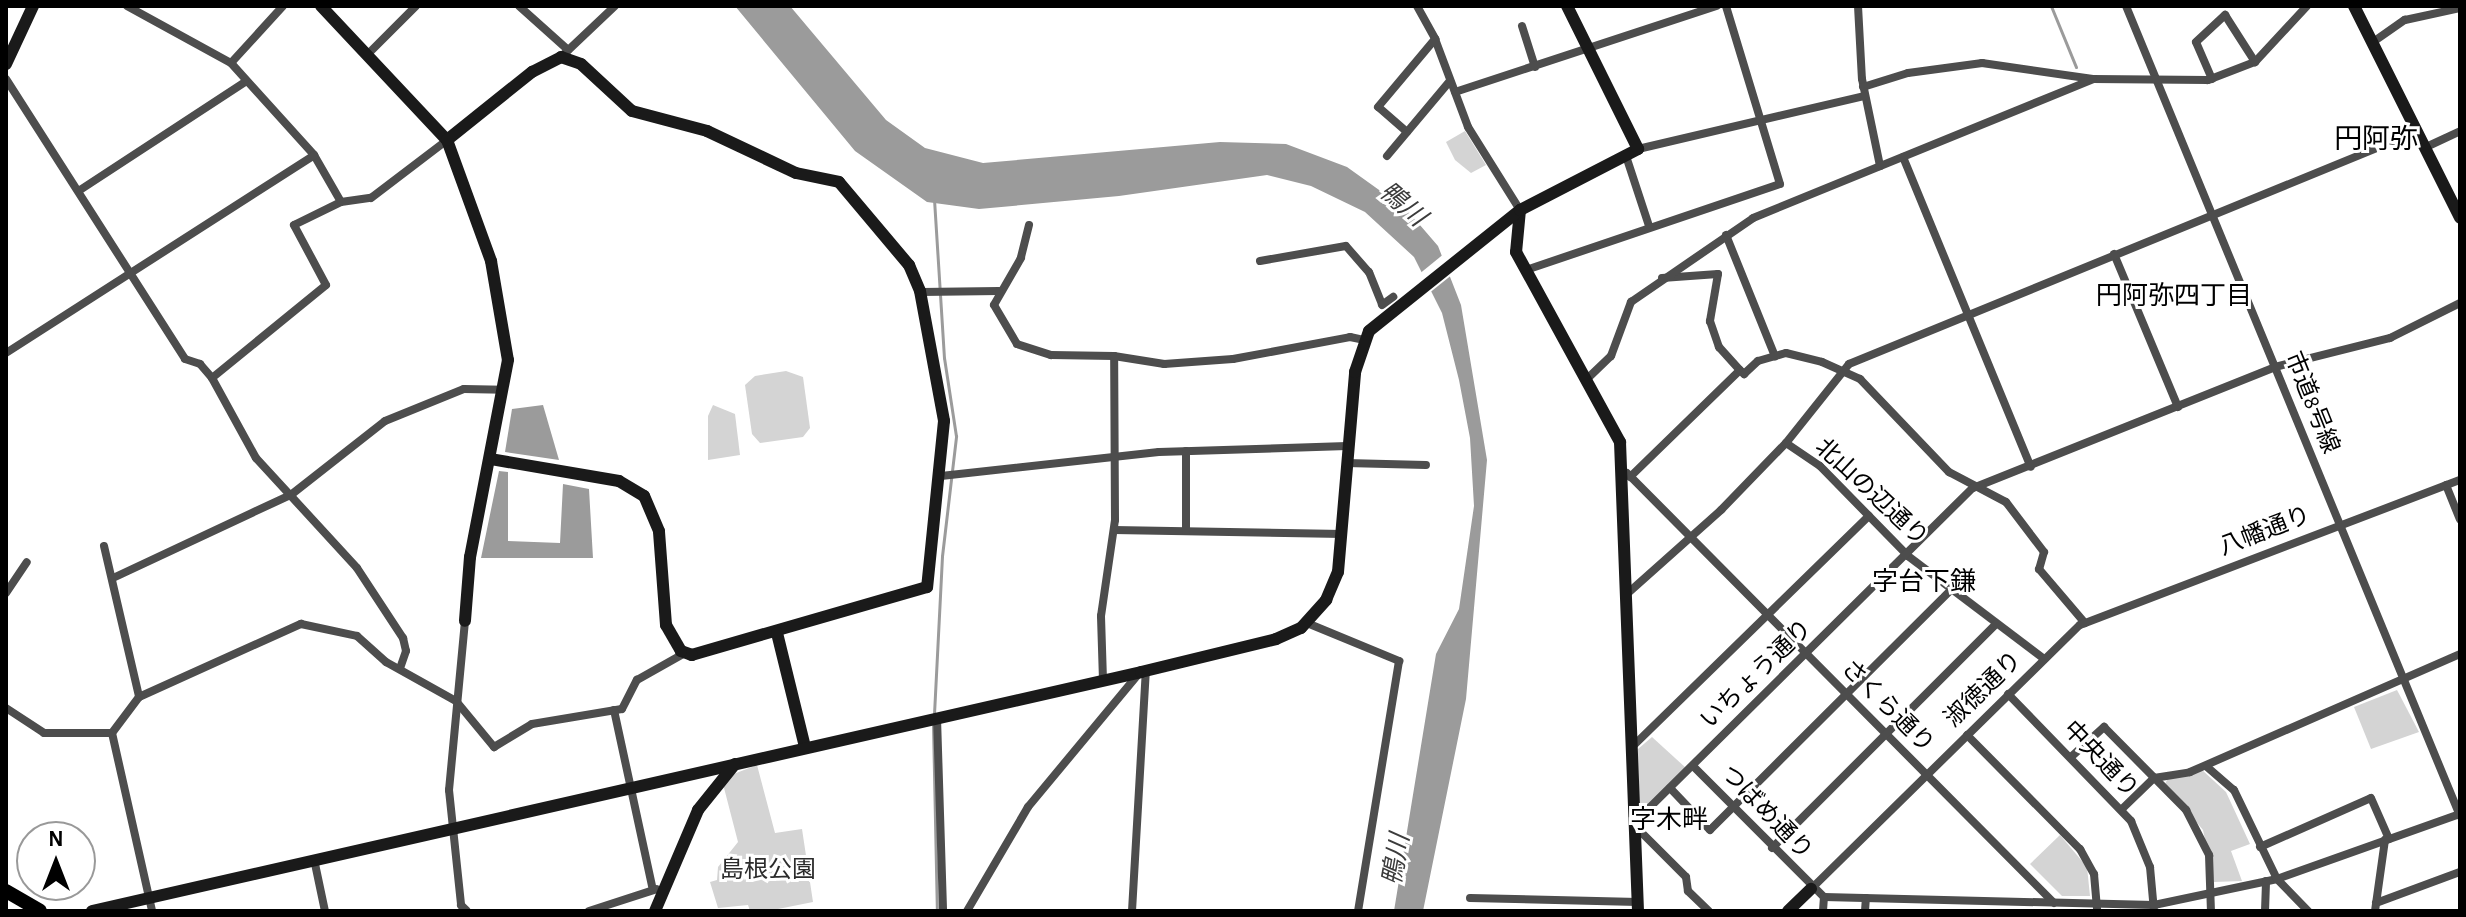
<!DOCTYPE html>
<meta charset="utf-8">
<style>
body{margin:0}
#map{position:relative;width:2466px;height:917px;overflow:hidden;background:#fff;font-family:"Alegreya Sans","Noto Sans JP",sans-serif}
div>[style]{position:absolute}
[style*='--x']{left:calc(var(--x)*1px);top:calc(var(--y)*1px);width:calc(var(--w)*1px);rotate:calc(var(--a)*1deg)}
.green>*{inset:0;background:#d4d4d4}
.water>*{inset:0;background:#9b9b9b}
.pier>*{inset:0;background:#fff}
.stream>*{height:3px;margin:-1.5px;padding:0 1.5px;transform-origin:1.5px;border-radius:1.5px;background:#9b9b9b}
.street>*{height:8px;margin:-4px;padding:0 4px;transform-origin:4px;border-radius:4px;background:#4d4d4d}
.secondary>*{height:12px;margin:-6px;padding:0 6px;transform-origin:6px;border-radius:6px;background:#1a1a1a}
.primary>*{height:14px;margin:-7px;padding:0 7px;transform-origin:7px;border-radius:7px;background:#000}
span{translate:-50% -50%;white-space:nowrap;text-align:center;line-height:1.15;-webkit-text-stroke:6px #fff;paint-order:stroke}
.street-label{font-size:24px;color:#000}
.park-label{font-size:24px;color:#2b2b2b}
.water-label{font-size:26px;color:#3c3c3c;font-style:italic}
.neighbourhood-label{font-size:26px;color:#000}
.quarter-label{font-size:28px;color:#000}
.frame{position:absolute;inset:0;border:8px solid #000;pointer-events:none}
.north{position:absolute;left:16px;top:821px;width:80px;height:80px;box-sizing:border-box;background:#fff;border:2px solid #999;border-radius:50%;rotate:0deg;font-size:22px;font-weight:700;line-height:32px;text-align:center;color:#000}
.north::after{content:'';display:block;margin:auto;width:28px;height:36px;background:#000;clip-path:polygon(50% 0,100% 100%,50% 72%,0 100%)}
</style>
<div id="map">
<div class="green">
<i style="clip-path:polygon(1465px 131px,1486px 165px,1471px 173px,1455px 160px,1446px 142px)"></i>
<i style="clip-path:polygon(786px 371px,803px 377px,810px 428px,803px 437px,760px 443px,752px 434px,745px 385px,755px 376px)"></i>
<i style="clip-path:polygon(713px 405px,735px 414px,740px 455px,708px 460px,708px 416px)"></i>
<i style="clip-path:polygon(2397px 690px,2419px 732px,2371px 749px,2354px 707px)"></i>
<i style="clip-path:polygon(1652px 737px,1686px 768px,1646px 808px,1639px 805px,1638px 749px)"></i>
<i style="clip-path:polygon(757px 765px,775px 833px,802px 829px,813px 902px,768px 911px,750px 911px,748px 905px,718px 908px,710px 882px,717px 880px,718px 867px,738px 842px,723px 784px,731px 775px)"></i>
<i style="clip-path:polygon(2201px 769px,2226px 792px,2250px 844px,2231px 851px,2242px 881px,2214px 882px,2203px 830px,2165px 784px,2168px 778px)"></i>
<i style="clip-path:polygon(2060px 835px,2087px 867px,2090px 896px,2062px 896px,2030px 864px)"></i>
</div>
<div class="water">
<i style="clip-path:polygon(735px 6px,790px 6px,886px 120px,925px 148px,983px 163px,1220px 142px,1286px 144px,1347px 167px,1407px 210px,1438px 246px,1461px 305px,1487px 460px,1466px 699px,1423px 911px,1394px 911px,1436px 654px,1459px 609px,1474px 506px,1470px 438px,1459px 380px,1442px 313px,1414px 257px,1365px 212px,1311px 186px,1267px 175px,1119px 196px,979px 209px,927px 202px,855px 151px)"></i>
<i style="clip-path:polygon(543px 405px,559px 460px,505px 452px,512px 409px)"></i>
<i style="clip-path:polygon(499px 471px,508px 472px,508px 541px,560px 543px,563px 484px,589px 489px,593px 558px,481px 558px)"></i>
</div>
<div class="pier">
<i style="clip-path:polygon(1445px 253px,1453px 274px,1428px 294px,1418px 275px)"></i>
</div>
<div class="stream">
<i style="--x:2051;--y:6;--w:66;--a:67.7"></i>
<i style="--x:934;--y:714;--w:158;--a:-87.1"></i>
<i style="--x:942;--y:556;--w:121;--a:-83.3"></i>
<i style="--x:956;--y:436;--w:79;--a:-98.7"></i>
<i style="--x:944;--y:358;--w:157;--a:-93.6"></i>
<i style="--x:933;--y:725;--w:186;--a:88.8"></i>
</div>
<div class="street">
<i style="--x:127;--y:6;--w:119;--a:28.7"></i>
<i style="--x:283;--y:6;--w:77;--a:132.4"></i>
<i style="--x:231;--y:63;--w:124;--a:47.9"></i>
<i style="--x:314;--y:155;--w:54;--a:60.1"></i>
<i style="--x:519;--y:6;--w:66;--a:41.9"></i>
<i style="--x:1417;--y:6;--w:38;--a:61"></i>
<i style="--x:1435;--y:39;--w:94;--a:69.4"></i>
<i style="--x:1468;--y:127;--w:98;--a:57.9"></i>
<i style="--x:1858;--y:6;--w:73;--a:86.9"></i>
<i style="--x:1862;--y:79;--w:89;--a:78.3"></i>
<i style="--x:2126;--y:6;--w:876;--a:67.59"></i>
<i style="--x:1522;--y:26;--w:43;--a:72.4"></i>
<i style="--x:2373;--y:42;--w:39;--a:-35"></i>
<i style="--x:2405;--y:20;--w:56;--a:-12.3"></i>
<i style="--x:368;--y:54;--w:68;--a:-45"></i>
<i style="--x:561;--y:57;--w:74;--a:-43.4"></i>
<i style="--x:6;--y:79;--w:332;--a:57.4"></i>
<i style="--x:185;--y:359;--w:16;--a:18"></i>
<i style="--x:200;--y:364;--w:18;--a:49"></i>
<i style="--x:212;--y:378;--w:91;--a:61.2"></i>
<i style="--x:256;--y:458;--w:149;--a:47.4"></i>
<i style="--x:357;--y:568;--w:84;--a:56.7"></i>
<i style="--x:403;--y:638;--w:13;--a:77"></i>
<i style="--x:406;--y:651;--w:18;--a:109"></i>
<i style="--x:2212;--y:79;--w:40;--a:-113.4"></i>
<i style="--x:2196;--y:42;--w:40;--a:-43"></i>
<i style="--x:2225;--y:15;--w:56;--a:57.4"></i>
<i style="--x:1863;--y:87;--w:47;--a:-17.3"></i>
<i style="--x:1908;--y:73;--w:75;--a:-7.7"></i>
<i style="--x:1982;--y:63;--w:112;--a:8.2"></i>
<i style="--x:2093;--y:79;--w:115;--a:0.5"></i>
<i style="--x:2208;--y:80;--w:50;--a:-21"></i>
<i style="--x:2255;--y:62;--w:76;--a:-47.1"></i>
<i style="--x:1455;--y:92;--w:276;--a:-18.2"></i>
<i style="--x:1407;--y:132;--w:38;--a:-139"></i>
<i style="--x:1378;--y:107;--w:89;--a:-50"></i>
<i style="--x:2424;--y:148;--w:40;--a:-25"></i>
<i style="--x:1638;--y:149;--w:232;--a:-13.2"></i>
<i style="--x:1387;--y:156;--w:98;--a:-50"></i>
<i style="--x:1626;--y:156;--w:74;--a:71.8"></i>
<i style="--x:1903;--y:157;--w:335;--a:67.6"></i>
<i style="--x:80;--y:190;--w:197;--a:-33.2"></i>
<i style="--x:1029;--y:225;--w:34;--a:104"></i>
<i style="--x:1021;--y:258;--w:54;--a:119.9"></i>
<i style="--x:994;--y:305;--w:45;--a:59.5"></i>
<i style="--x:1017;--y:344;--w:36;--a:18"></i>
<i style="--x:1051;--y:355;--w:63;--a:0.9"></i>
<i style="--x:1114;--y:356;--w:51;--a:9.1"></i>
<i style="--x:1164;--y:364;--w:69;--a:-4.1"></i>
<i style="--x:1233;--y:359;--w:119;--a:-10.6"></i>
<i style="--x:1350;--y:337;--w:14;--a:12"></i>
<i style="--x:1726;--y:235;--w:131;--a:68"></i>
<i style="--x:2114;--y:254;--w:166;--a:67.3"></i>
<i style="--x:1260;--y:261;--w:87;--a:-9.9"></i>
<i style="--x:1346;--y:246;--w:35;--a:49"></i>
<i style="--x:1369;--y:272;--w:35;--a:68"></i>
<i style="--x:1382;--y:305;--w:14;--a:-36"></i>
<i style="--x:1526;--y:270;--w:268;--a:-18.7"></i>
<i style="--x:1780;--y:184;--w:186;--a:-106.9"></i>
<i style="--x:1662;--y:278;--w:56;--a:-4.1"></i>
<i style="--x:1718;--y:274;--w:48;--a:99.7"></i>
<i style="--x:1710;--y:321;--w:28;--a:71"></i>
<i style="--x:1719;--y:347;--w:31;--a:48"></i>
<i style="--x:921;--y:292;--w:78;--a:-0.7"></i>
<i style="--x:6;--y:353;--w:366;--a:-32.7"></i>
<i style="--x:212;--y:378;--w:147;--a:-39.2"></i>
<i style="--x:326;--y:285;--w:68;--a:-118.1"></i>
<i style="--x:294;--y:225;--w:52;--a:-26.1"></i>
<i style="--x:341;--y:202;--w:30;--a:-8"></i>
<i style="--x:371;--y:198;--w:96;--a:-37.3"></i>
<i style="--x:1588;--y:378;--w:32;--a:-44"></i>
<i style="--x:1611;--y:356;--w:58;--a:-69.7"></i>
<i style="--x:1631;--y:302;--w:148;--a:-34.5"></i>
<i style="--x:1753;--y:218;--w:367;--a:-22.2"></i>
<i style="--x:1786;--y:443;--w:41;--a:34.1"></i>
<i style="--x:1820;--y:466;--w:126;--a:45.6"></i>
<i style="--x:1908;--y:556;--w:171;--a:37.1"></i>
<i style="--x:1346;--y:463;--w:80;--a:1.4"></i>
<i style="--x:1627;--y:473;--w:606;--a:45.2"></i>
<i style="--x:941;--y:476;--w:219;--a:-6.3"></i>
<i style="--x:1159;--y:452;--w:188;--a:-1.8"></i>
<i style="--x:1630;--y:477;--w:153;--a:-44.2"></i>
<i style="--x:1740;--y:370;--w:6;--a:45"></i>
<i style="--x:1744;--y:374;--w:19;--a:-43"></i>
<i style="--x:1758;--y:361;--w:29;--a:-16"></i>
<i style="--x:1786;--y:353;--w:37;--a:14"></i>
<i style="--x:1822;--y:362;--w:42;--a:24.1"></i>
<i style="--x:1860;--y:379;--w:129;--a:46.3"></i>
<i style="--x:1949;--y:472;--w:64;--a:27.8"></i>
<i style="--x:2006;--y:502;--w:63;--a:52.8"></i>
<i style="--x:2044;--y:552;--w:18;--a:106"></i>
<i style="--x:2039;--y:569;--w:71;--a:49.6"></i>
<i style="--x:2446;--y:485;--w:37;--a:68"></i>
<i style="--x:1114;--y:530;--w:229;--a:1"></i>
<i style="--x:1186;--y:531;--w:80;--a:-90"></i>
<i style="--x:104;--y:546;--w:155;--a:76.9"></i>
<i style="--x:139;--y:697;--w:45;--a:126.9"></i>
<i style="--x:112;--y:733;--w:182;--a:77.3"></i>
<i style="--x:113;--y:578;--w:198;--a:-25.1"></i>
<i style="--x:292;--y:494;--w:118;--a:-38.1"></i>
<i style="--x:385;--y:421;--w:85;--a:-22.1"></i>
<i style="--x:464;--y:389;--w:39;--a:1"></i>
<i style="--x:6;--y:593;--w:37;--a:-56"></i>
<i style="--x:1628;--y:593;--w:125;--a:-41.7"></i>
<i style="--x:1721;--y:510;--w:93;--a:-45.9"></i>
<i style="--x:1786;--y:443;--w:101;--a:-51.4"></i>
<i style="--x:1849;--y:364;--w:613;--a:-22.25"></i>
<i style="--x:465;--y:621;--w:170;--a:95.4"></i>
<i style="--x:449;--y:790;--w:116;--a:84"></i>
<i style="--x:461;--y:905;--w:8;--a:45"></i>
<i style="--x:1307;--y:623;--w:100;--a:22.4"></i>
<i style="--x:1399;--y:661;--w:253;--a:99.3"></i>
<i style="--x:1103;--y:680;--w:64;--a:-91.8"></i>
<i style="--x:1101;--y:616;--w:97;--a:-81.7"></i>
<i style="--x:1115;--y:520;--w:164;--a:-90.3"></i>
<i style="--x:2008;--y:694;--w:177;--a:45.9"></i>
<i style="--x:2131;--y:821;--w:50;--a:67.6"></i>
<i style="--x:2150;--y:867;--w:44;--a:84.8"></i>
<i style="--x:139;--y:697;--w:178;--a:-24.3"></i>
<i style="--x:301;--y:624;--w:57;--a:12.1"></i>
<i style="--x:357;--y:636;--w:39;--a:42"></i>
<i style="--x:386;--y:662;--w:80;--a:29.1"></i>
<i style="--x:456;--y:701;--w:60;--a:50.4"></i>
<i style="--x:494;--y:747;--w:44;--a:-31.2"></i>
<i style="--x:532;--y:724;--w:91;--a:-9.5"></i>
<i style="--x:622;--y:709;--w:33;--a:-63"></i>
<i style="--x:637;--y:680;--w:55;--a:-29.4"></i>
<i style="--x:6;--y:708;--w:45;--a:33.3"></i>
<i style="--x:44;--y:733;--w:68;--a:0"></i>
<i style="--x:614;--y:710;--w:184;--a:77.8"></i>
<i style="--x:937;--y:718;--w:193;--a:88.2"></i>
<i style="--x:1967;--y:735;--w:161;--a:45.3"></i>
<i style="--x:2080;--y:849;--w:29;--a:61"></i>
<i style="--x:2094;--y:874;--w:37;--a:85"></i>
<i style="--x:1632;--y:747;--w:331;--a:-44.3"></i>
<i style="--x:2071;--y:757;--w:45;--a:-42.3"></i>
<i style="--x:2104;--y:727;--w:117;--a:45.3"></i>
<i style="--x:2186;--y:810;--w:51;--a:62.9"></i>
<i style="--x:2209;--y:855;--w:56;--a:88"></i>
<i style="--x:1693;--y:766;--w:185;--a:45"></i>
<i style="--x:1824;--y:897;--w:330;--a:1.4"></i>
<i style="--x:2154;--y:905;--w:126;--a:-11.9"></i>
<i style="--x:2277;--y:879;--w:194;--a:-19.6"></i>
<i style="--x:2206;--y:766;--w:37;--a:41"></i>
<i style="--x:2234;--y:790;--w:99;--a:64.2"></i>
<i style="--x:2277;--y:879;--w:45;--a:45.9"></i>
<i style="--x:1670;--y:788;--w:58;--a:46.4"></i>
<i style="--x:1710;--y:830;--w:340;--a:-44.9"></i>
<i style="--x:2122;--y:809;--w:45;--a:-44.1"></i>
<i style="--x:2154;--y:778;--w:36;--a:-9"></i>
<i style="--x:2190;--y:772;--w:295;--a:-23.6"></i>
<i style="--x:1634;--y:823;--w:477;--a:-44.7"></i>
<i style="--x:1973;--y:488;--w:325;--a:-21.8"></i>
<i style="--x:2275;--y:367;--w:119;--a:-14.2"></i>
<i style="--x:2390;--y:338;--w:78;--a:-26.6"></i>
<i style="--x:1635;--y:826;--w:72;--a:45"></i>
<i style="--x:1686;--y:877;--w:14;--a:82"></i>
<i style="--x:1688;--y:891;--w:29;--a:44"></i>
<i style="--x:2260;--y:847;--w:121;--a:-23.8"></i>
<i style="--x:2371;--y:798;--w:45;--a:66.3"></i>
<i style="--x:1772;--y:848;--w:317;--a:-45"></i>
<i style="--x:314;--y:859;--w:53;--a:78.1"></i>
<i style="--x:1811;--y:889;--w:377;--a:-44.5"></i>
<i style="--x:2080;--y:625;--w:407;--a:-20.9"></i>
<i style="--x:1470;--y:898;--w:168;--a:1.4"></i>
<i style="--x:2376;--y:903;--w:90;--a:-20.3"></i>
<i style="--x:589;--y:911;--w:71;--a:-17.9"></i>
<i style="--x:967;--y:911;--w:121;--a:-59.6"></i>
<i style="--x:1028;--y:807;--w:175;--a:-50.3"></i>
<i style="--x:1132;--y:911;--w:241;--a:-86.7"></i>
<i style="--x:1823;--y:911;--w:14;--a:-86"></i>
<i style="--x:1865;--y:911;--w:13;--a:-86"></i>
<i style="--x:2265;--y:911;--w:30;--a:-88"></i>
<i style="--x:2375;--y:911;--w:72;--a:-82"></i>
</div>
<div class="secondary">
<i style="--x:321;--y:6;--w:184;--a:46.8"></i>
<i style="--x:447;--y:140;--w:129;--a:70"></i>
<i style="--x:491;--y:261;--w:100;--a:80.3"></i>
<i style="--x:508;--y:360;--w:201;--a:100.9"></i>
<i style="--x:470;--y:557;--w:64;--a:94.5"></i>
<i style="--x:2354;--y:6;--w:237;--a:63.4"></i>
<i style="--x:6;--y:64;--w:64;--a:-65"></i>
<i style="--x:447;--y:140;--w:109;--a:-38.7"></i>
<i style="--x:532;--y:72;--w:33;--a:-27"></i>
<i style="--x:561;--y:57;--w:21;--a:19"></i>
<i style="--x:581;--y:64;--w:69;--a:42.7"></i>
<i style="--x:632;--y:111;--w:78;--a:14.9"></i>
<i style="--x:707;--y:131;--w:98;--a:25.3"></i>
<i style="--x:796;--y:173;--w:44;--a:11.8"></i>
<i style="--x:839;--y:182;--w:109;--a:49.9"></i>
<i style="--x:909;--y:265;--w:28;--a:67"></i>
<i style="--x:920;--y:291;--w:132;--a:79.5"></i>
<i style="--x:944;--y:421;--w:167;--a:95.8"></i>
<i style="--x:927;--y:587;--w:245;--a:163.9"></i>
<i style="--x:692;--y:655;--w:12;--a:-160"></i>
<i style="--x:681;--y:651;--w:30;--a:-120"></i>
<i style="--x:666;--y:625;--w:94;--a:-94.3"></i>
<i style="--x:659;--y:531;--w:38;--a:-113"></i>
<i style="--x:644;--y:496;--w:29;--a:-149"></i>
<i style="--x:619;--y:481;--w:131;--a:-170.3"></i>
<i style="--x:1520;--y:210;--w:42;--a:95.4"></i>
<i style="--x:1516;--y:252;--w:217;--a:61.3"></i>
<i style="--x:1620;--y:442;--w:469;--a:87.8"></i>
<i style="--x:777;--y:633;--w:117;--a:76.2"></i>
<i style="--x:92;--y:911;--w:1076;--a:-12.83"></i>
<i style="--x:1141;--y:672;--w:139;--a:-13.7"></i>
<i style="--x:1276;--y:639;--w:27;--a:-24"></i>
<i style="--x:1301;--y:628;--w:38;--a:-48"></i>
<i style="--x:1326;--y:600;--w:30;--a:-67"></i>
<i style="--x:1338;--y:572;--w:201;--a:-85.1"></i>
<i style="--x:1355;--y:372;--w:43;--a:-71.1"></i>
<i style="--x:1369;--y:331;--w:193;--a:-38.7"></i>
<i style="--x:1520;--y:210;--w:133;--a:-27.3"></i>
<i style="--x:1638;--y:149;--w:160;--a:-116.4"></i>
<i style="--x:655;--y:911;--w:110;--a:-66.9"></i>
<i style="--x:698;--y:810;--w:59;--a:-51.2"></i>
<i style="--x:1788;--y:911;--w:32;--a:-44"></i>
</div>
<div class="primary">
<i style="--x:6;--y:891;--w:39;--a:30"></i>
</div>
<div class="street-label">
<span style="left:2311px;top:403px;rotate:68deg">市道8号線</span>
<span style="left:1871px;top:493px;rotate:43deg">北山の辺通り</span>
<span style="left:2265px;top:532px;rotate:-21deg">八幡通り</span>
<span style="left:1757px;top:675px;rotate:-44deg">いちょう通り</span>
<span style="left:1984px;top:690px;rotate:-44deg">淑徳通り</span>
<span style="left:1887px;top:707px;rotate:45deg">さくら通り</span>
<span style="left:2100px;top:760px;rotate:46deg">中央通り</span>
<span style="left:1766px;top:813px;rotate:46deg">つばめ通り</span>
</div>
<div class="park-label">
<span style="left:768px;top:871px">島根公園</span>
</div>
<div class="water-label">
<span style="left:1402px;top:205px;rotate:41deg">鴨川</span>
<span style="left:1397px;top:860px;rotate:-80deg">鴨川</span>
</div>
<div class="neighbourhood-label">
<span style="left:2174px;top:297px">円阿弥四丁目</span>
<span style="left:1924px;top:583px">字台下鎌</span>
<span style="left:1669px;top:821px">字木畔</span>
</div>
<div class="quarter-label">
<span style="left:2376px;top:140px">円阿弥</span>
</div>
<div class="frame"></div>
<div class="north">N</div>
</div>
